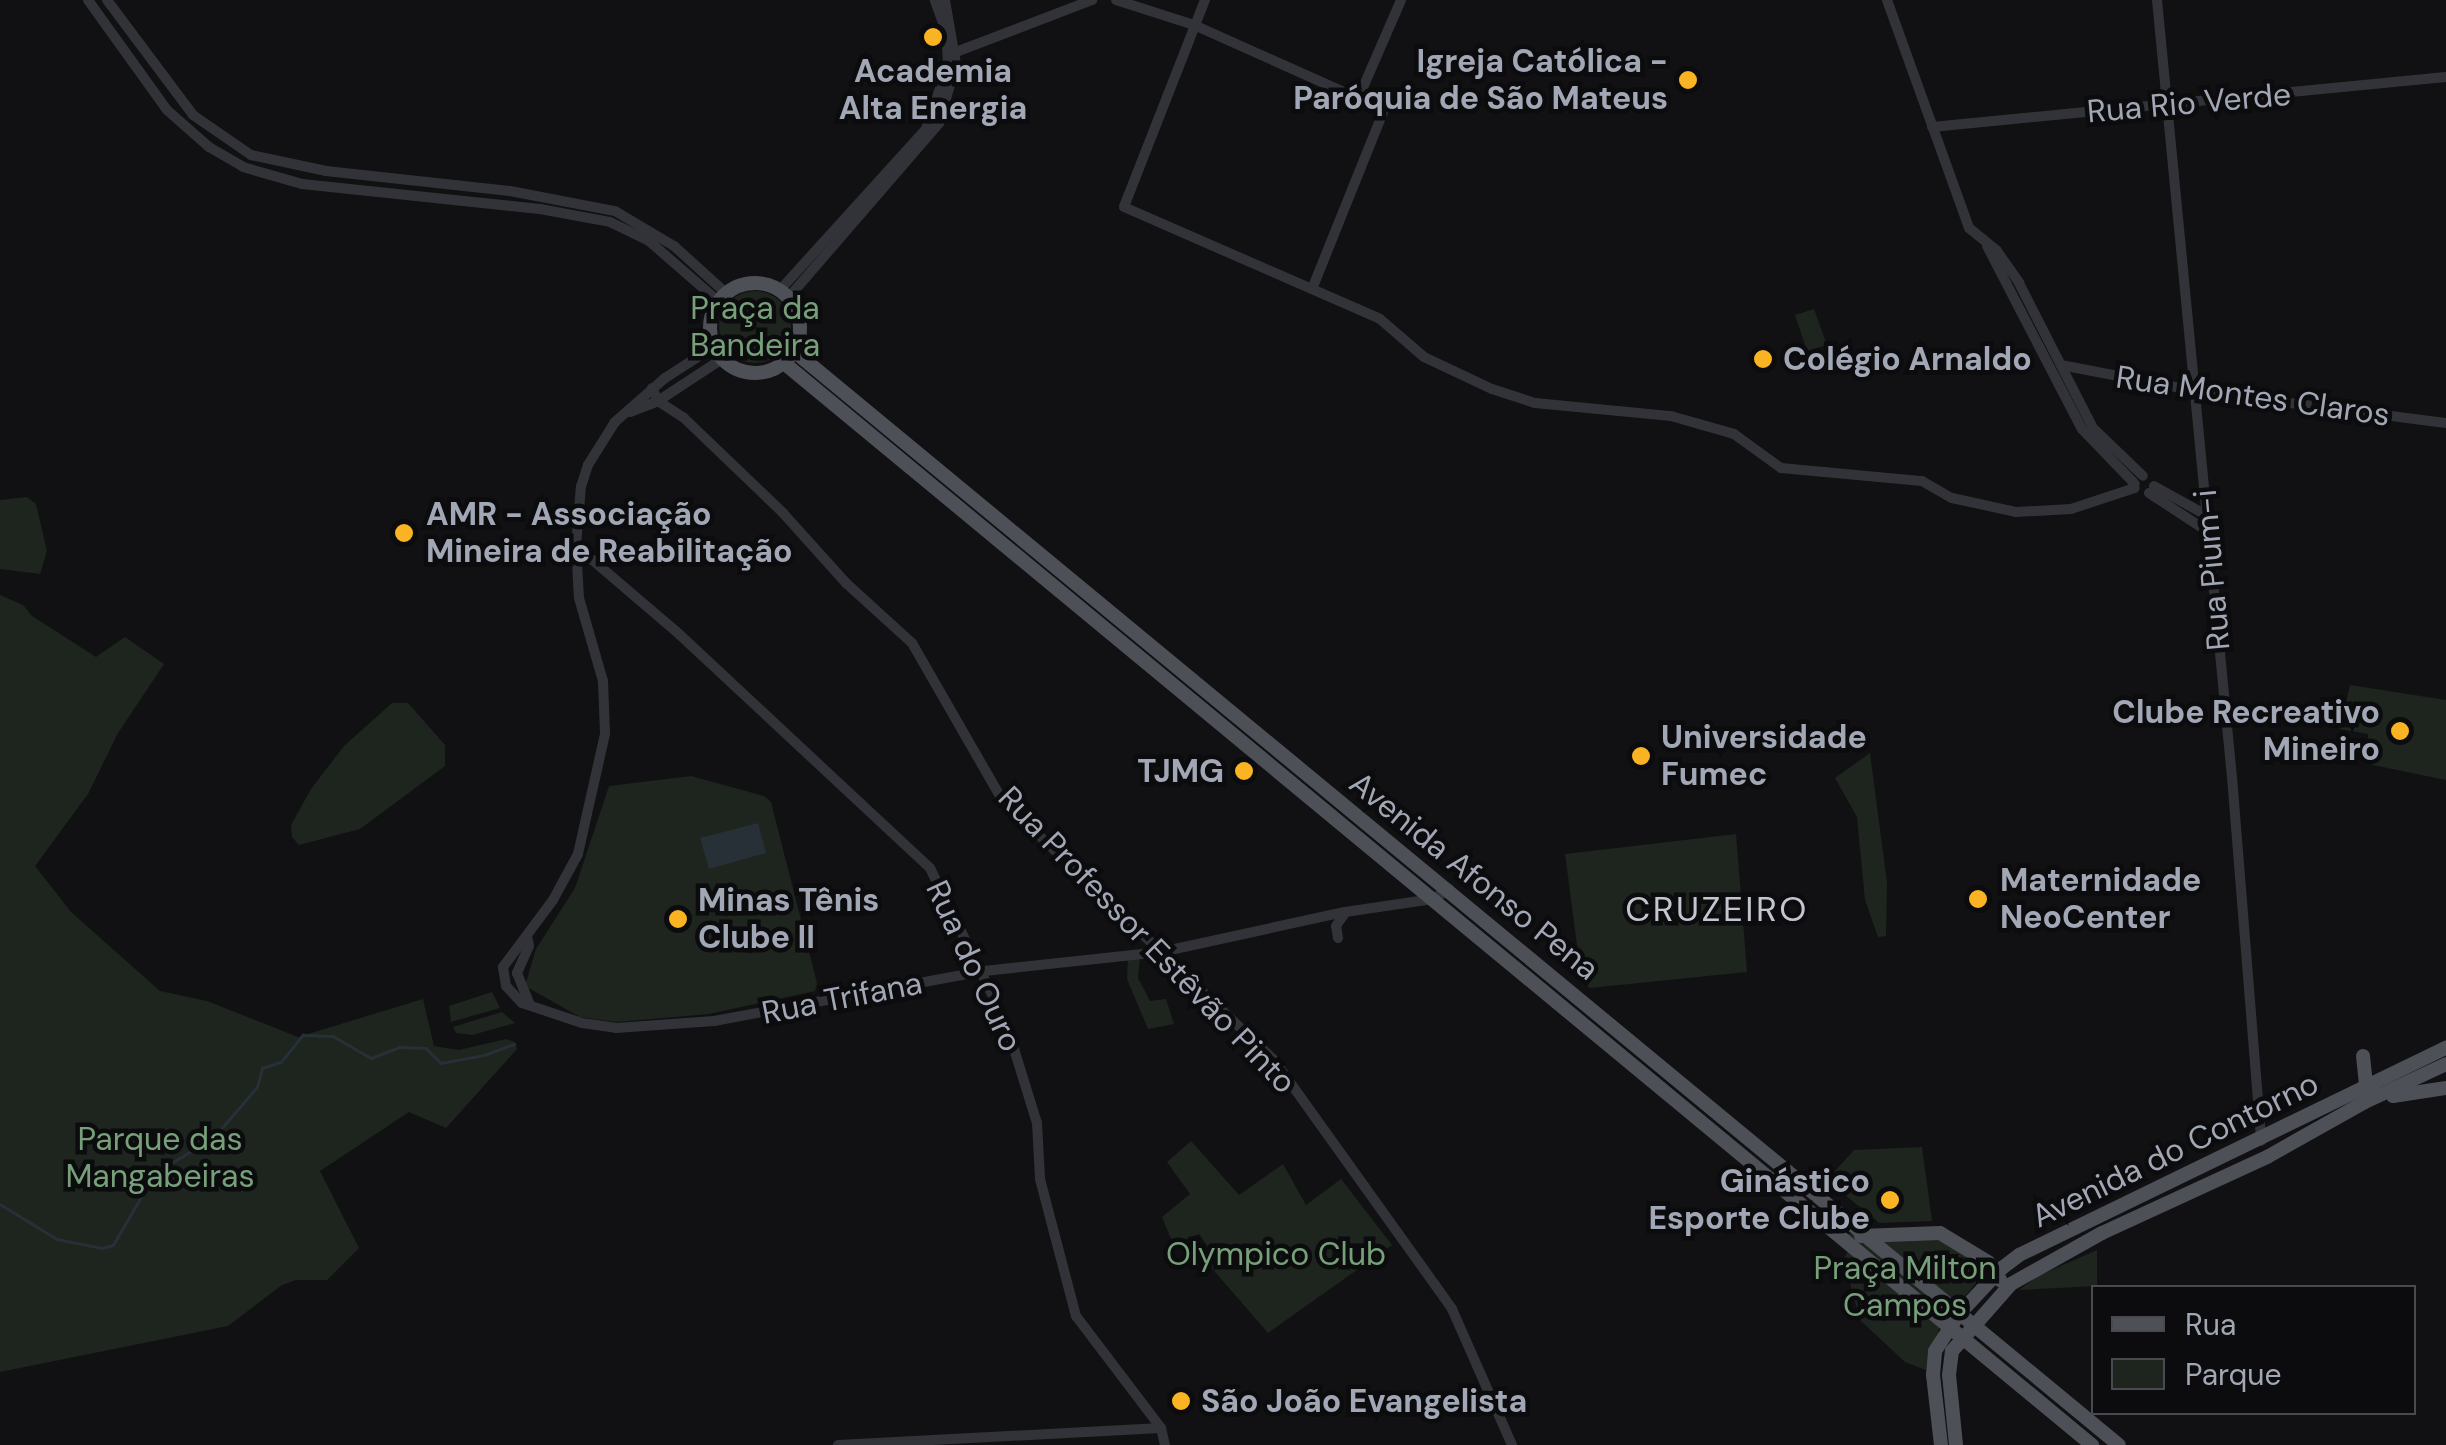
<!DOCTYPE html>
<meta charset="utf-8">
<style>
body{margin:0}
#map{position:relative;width:2446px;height:1445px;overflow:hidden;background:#111113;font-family:"DM Sans",sans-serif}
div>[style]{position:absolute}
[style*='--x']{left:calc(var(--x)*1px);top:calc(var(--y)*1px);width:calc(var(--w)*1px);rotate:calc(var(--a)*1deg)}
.green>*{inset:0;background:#1d251e}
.round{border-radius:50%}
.water>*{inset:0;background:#273037}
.stream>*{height:2.5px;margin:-1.25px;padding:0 1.25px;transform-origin:1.25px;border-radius:1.25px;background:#273037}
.minor>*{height:10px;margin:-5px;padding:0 5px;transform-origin:5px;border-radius:5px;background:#323338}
.major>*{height:14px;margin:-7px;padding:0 7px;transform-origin:7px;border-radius:7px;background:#4e5057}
.major>.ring{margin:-7px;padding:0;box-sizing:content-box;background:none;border:14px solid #4e5057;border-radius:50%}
.dots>*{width:28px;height:28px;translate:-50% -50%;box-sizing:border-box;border:5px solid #0c0c0e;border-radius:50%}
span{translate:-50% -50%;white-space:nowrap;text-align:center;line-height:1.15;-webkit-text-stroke:9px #0c0c0e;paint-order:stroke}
.poi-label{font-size:32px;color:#a1a7b4;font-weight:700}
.right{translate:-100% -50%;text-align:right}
.left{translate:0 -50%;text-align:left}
.street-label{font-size:32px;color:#a1a7b4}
.park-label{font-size:32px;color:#77a07a}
.neighbourhood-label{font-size:35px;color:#c3c6d0;letter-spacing:2.5px}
.legend{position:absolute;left:2091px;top:1285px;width:325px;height:130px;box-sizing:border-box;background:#0c0c0e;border:2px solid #484a50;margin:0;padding:12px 18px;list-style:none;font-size:30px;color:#a1a7b4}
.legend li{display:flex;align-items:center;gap:20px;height:50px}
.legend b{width:50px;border:2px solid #484a50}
</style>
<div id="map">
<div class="green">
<i class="round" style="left:719px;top:291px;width:72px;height:72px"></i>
<i style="clip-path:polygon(1814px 309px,1827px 345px,1807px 351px,1795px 315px)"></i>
<i style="clip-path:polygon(27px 497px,36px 504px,47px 551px,40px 574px,0 569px,0 500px)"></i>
<i style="clip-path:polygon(0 595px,23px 605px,32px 616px,96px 657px,125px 637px,164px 664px,118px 733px,88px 794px,35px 866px,71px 912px,160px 991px,207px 1001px,298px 1037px,423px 999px,434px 1046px,459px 1050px,506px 1039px,515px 1042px,517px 1049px,446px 1128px,409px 1112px,320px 1171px,359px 1248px,327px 1280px,296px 1280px,282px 1285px,228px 1326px,0 1372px)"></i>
<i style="clip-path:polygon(2350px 685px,2446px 700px,2446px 780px,2368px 764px,2368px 734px,2340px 729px)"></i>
<i style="clip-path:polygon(392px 703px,408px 703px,445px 745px,445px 766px,360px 829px,299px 845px,292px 837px,291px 825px,311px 789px,344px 746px)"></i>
<i style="clip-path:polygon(1870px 753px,1887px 883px,1886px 936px,1878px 937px,1865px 900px,1857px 817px,1835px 778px)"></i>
<i style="clip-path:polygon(691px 776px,764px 796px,771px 802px,817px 983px,815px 991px,709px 1014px,617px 1022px,580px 1017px,525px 986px,536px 949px,575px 888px,609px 786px)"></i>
<i style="clip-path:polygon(1736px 834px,1747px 972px,1590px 988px,1582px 983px,1565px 854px)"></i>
<i style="clip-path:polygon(1128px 956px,1140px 956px,1138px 978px,1150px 1001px,1166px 999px,1174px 1024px,1148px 1029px,1127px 979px)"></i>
<i style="clip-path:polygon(492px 992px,500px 1008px,451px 1022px,449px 1006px)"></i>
<i style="clip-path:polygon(502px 1012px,515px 1023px,472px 1035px,456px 1033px,453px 1027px)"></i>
<i style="clip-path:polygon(1191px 1141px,1239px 1195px,1283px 1164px,1306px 1205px,1341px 1179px,1392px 1245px,1268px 1333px,1203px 1258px,1211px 1251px,1199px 1234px,1173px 1244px,1162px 1217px,1190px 1194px,1167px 1162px)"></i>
<i style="clip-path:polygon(1922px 1147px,1932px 1221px,1879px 1223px,1827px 1180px,1854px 1150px)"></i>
<i style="clip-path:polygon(1834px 1234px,1923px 1234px,1953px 1245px,1984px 1273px,1939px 1328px,1931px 1372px,1905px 1362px,1860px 1320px,1850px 1283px,1836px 1271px,1850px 1248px)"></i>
<i style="clip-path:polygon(2097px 1250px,2097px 1286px,2019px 1290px,2038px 1276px)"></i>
</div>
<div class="water">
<i style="clip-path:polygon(758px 823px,766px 853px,709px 869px,700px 838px)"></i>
</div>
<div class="stream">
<i style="--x:0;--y:1204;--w:67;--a:31.6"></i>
<i style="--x:57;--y:1239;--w:46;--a:11.3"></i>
<i style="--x:102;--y:1248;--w:11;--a:-15"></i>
<i style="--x:113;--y:1245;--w:83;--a:-59.7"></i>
<i style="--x:155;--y:1173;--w:68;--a:-31.1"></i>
<i style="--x:213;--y:1138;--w:67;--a:-49.2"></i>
<i style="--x:257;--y:1087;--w:20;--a:-75"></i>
<i style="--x:262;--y:1068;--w:20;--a:-18"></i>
<i style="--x:281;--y:1062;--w:35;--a:-51"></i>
<i style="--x:303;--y:1035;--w:30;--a:2"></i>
<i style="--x:333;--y:1036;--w:44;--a:30.1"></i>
<i style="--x:371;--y:1058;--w:30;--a:-21"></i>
<i style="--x:399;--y:1047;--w:27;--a:2"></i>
<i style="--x:426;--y:1048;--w:21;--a:45"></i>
<i style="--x:441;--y:1063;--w:44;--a:-10.5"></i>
<i style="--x:484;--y:1055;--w:32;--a:-20"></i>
</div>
<div class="minor">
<i style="--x:88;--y:0;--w:135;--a:54.3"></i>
<i style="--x:167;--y:110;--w:56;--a:41.4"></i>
<i style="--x:209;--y:147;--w:39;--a:30"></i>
<i style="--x:243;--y:167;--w:61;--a:16.1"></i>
<i style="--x:302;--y:184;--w:239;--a:6"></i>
<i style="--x:540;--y:209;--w:71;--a:10.5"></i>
<i style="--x:610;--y:222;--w:43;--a:26"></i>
<i style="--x:649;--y:241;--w:91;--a:41"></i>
<i style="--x:107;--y:0;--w:144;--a:53.2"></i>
<i style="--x:193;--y:115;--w:70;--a:34.6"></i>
<i style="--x:251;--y:155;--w:77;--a:12"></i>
<i style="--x:326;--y:171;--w:185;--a:6.2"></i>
<i style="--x:510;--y:191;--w:107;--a:10.8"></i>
<i style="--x:615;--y:211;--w:69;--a:30.7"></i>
<i style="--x:674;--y:246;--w:70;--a:42.1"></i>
<i style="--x:1116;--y:0;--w:82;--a:17.8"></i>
<i style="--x:1194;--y:25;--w:208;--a:24.1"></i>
<i style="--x:1384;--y:110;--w:193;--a:111.9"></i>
<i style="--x:1205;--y:0;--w:222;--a:111.4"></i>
<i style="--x:1124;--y:207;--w:279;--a:23.6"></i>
<i style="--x:1380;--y:319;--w:58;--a:40.8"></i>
<i style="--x:1424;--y:357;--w:75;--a:25.2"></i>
<i style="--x:1492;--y:389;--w:45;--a:18"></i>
<i style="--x:1535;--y:403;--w:137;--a:5.5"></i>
<i style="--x:1671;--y:416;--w:66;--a:15.9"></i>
<i style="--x:1734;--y:434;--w:58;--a:35.9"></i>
<i style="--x:1781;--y:468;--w:142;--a:5.3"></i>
<i style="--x:1922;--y:481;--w:34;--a:30"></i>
<i style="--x:1952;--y:498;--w:66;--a:12.3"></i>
<i style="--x:2016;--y:512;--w:55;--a:-3.1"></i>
<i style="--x:2071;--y:509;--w:67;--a:-18.2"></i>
<i style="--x:1887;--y:0;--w:242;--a:70.2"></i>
<i style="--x:1969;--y:228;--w:36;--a:39"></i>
<i style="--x:1997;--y:251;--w:39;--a:55"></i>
<i style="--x:2019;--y:283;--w:163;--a:63"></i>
<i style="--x:2093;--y:428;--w:69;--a:43.8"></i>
<i style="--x:2157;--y:0;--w:781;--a:84.49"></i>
<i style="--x:2232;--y:777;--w:365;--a:85.4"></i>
<i style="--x:956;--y:52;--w:146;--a:-20.9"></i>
<i style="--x:1358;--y:99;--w:108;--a:-66.5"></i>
<i style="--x:1932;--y:127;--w:516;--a:-5.56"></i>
<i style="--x:1987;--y:246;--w:206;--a:62.6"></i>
<i style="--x:2082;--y:429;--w:76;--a:46.1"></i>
<i style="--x:780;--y:290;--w:217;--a:-47.8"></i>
<i style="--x:926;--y:129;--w:68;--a:-71"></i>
<i style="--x:948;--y:65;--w:34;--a:-93"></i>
<i style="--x:946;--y:31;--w:33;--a:-110"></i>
<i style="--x:789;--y:297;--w:230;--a:-49.2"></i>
<i style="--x:939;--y:123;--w:61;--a:-73.9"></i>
<i style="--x:956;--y:64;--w:65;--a:-99.8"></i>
<i style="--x:713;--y:347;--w:57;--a:147.1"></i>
<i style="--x:665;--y:378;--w:67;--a:138.7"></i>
<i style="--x:615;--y:422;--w:51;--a:122.1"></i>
<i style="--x:588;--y:465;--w:22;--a:108"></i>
<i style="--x:581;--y:486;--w:60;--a:94.8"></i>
<i style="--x:576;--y:546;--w:52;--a:86.7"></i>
<i style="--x:579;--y:598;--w:86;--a:73.9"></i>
<i style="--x:603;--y:681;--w:53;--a:87.8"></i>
<i style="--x:605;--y:734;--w:123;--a:102.7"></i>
<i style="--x:578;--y:854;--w:52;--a:118.5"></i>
<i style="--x:553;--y:900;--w:84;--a:126.7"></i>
<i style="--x:503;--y:967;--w:19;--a:81"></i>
<i style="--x:506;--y:986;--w:23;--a:47"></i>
<i style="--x:522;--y:1003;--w:63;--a:18.4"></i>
<i style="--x:582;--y:1023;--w:34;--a:8"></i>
<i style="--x:616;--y:1028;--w:98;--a:-4.1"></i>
<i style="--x:714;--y:1021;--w:275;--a:-10.5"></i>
<i style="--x:984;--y:971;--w:178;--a:-6.1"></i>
<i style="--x:1161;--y:952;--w:188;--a:-12.3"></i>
<i style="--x:1345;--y:912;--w:89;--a:-8.4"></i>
<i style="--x:1433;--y:899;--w:19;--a:-32"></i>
<i style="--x:2061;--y:365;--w:137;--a:10.9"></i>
<i style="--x:2196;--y:391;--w:252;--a:7.3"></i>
<i style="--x:652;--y:388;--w:14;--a:65"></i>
<i style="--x:658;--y:401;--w:30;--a:33"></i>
<i style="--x:683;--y:417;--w:139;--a:43.8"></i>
<i style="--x:783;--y:513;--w:94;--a:48"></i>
<i style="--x:846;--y:583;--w:89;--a:42.3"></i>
<i style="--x:912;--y:643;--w:182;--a:60.1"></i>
<i style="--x:1003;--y:801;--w:375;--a:43.7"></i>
<i style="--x:1274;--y:1060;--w:306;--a:54.4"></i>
<i style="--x:1452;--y:1309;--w:149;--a:66.2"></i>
<i style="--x:630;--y:412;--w:30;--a:-21"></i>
<i style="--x:658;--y:401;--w:77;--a:-33.3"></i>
<i style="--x:2154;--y:486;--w:60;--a:29.1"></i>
<i style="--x:2149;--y:493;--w:69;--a:33.2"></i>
<i style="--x:576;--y:546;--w:135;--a:40.5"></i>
<i style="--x:679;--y:634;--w:343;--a:43"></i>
<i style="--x:930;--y:868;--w:173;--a:63.9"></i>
<i style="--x:1006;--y:1023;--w:105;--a:72.8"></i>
<i style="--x:1037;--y:1123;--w:56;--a:86.9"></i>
<i style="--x:1040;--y:1179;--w:142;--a:75.3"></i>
<i style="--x:1076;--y:1316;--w:141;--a:52.8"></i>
<i style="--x:1161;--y:1428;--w:17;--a:77"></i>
<i style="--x:527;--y:936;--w:10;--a:79"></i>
<i style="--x:529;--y:946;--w:30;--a:114"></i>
<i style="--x:517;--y:973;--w:32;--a:68"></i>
<i style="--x:1338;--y:938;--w:12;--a:-99"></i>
<i style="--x:1336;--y:926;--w:16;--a:-55"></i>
<i style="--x:838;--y:1445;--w:323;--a:-3"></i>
</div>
<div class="major">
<i class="ring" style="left:710px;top:283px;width:76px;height:76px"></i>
<i style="--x:794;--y:351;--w:1718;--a:39.55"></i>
<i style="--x:784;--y:363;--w:1698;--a:39.6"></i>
<i style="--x:2363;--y:1056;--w:31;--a:84"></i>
<i style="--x:2393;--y:1096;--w:54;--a:-8.6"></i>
<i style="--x:1861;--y:1236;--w:79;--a:-2.2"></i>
<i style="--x:1940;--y:1233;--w:56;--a:31.1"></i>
<i style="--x:1988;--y:1262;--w:22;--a:56"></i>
<i style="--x:1941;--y:1445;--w:70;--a:-96.5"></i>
<i style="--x:1933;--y:1375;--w:24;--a:-85"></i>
<i style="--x:1935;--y:1351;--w:44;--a:-57"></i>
<i style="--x:1959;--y:1314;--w:63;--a:-46.9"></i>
<i style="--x:2002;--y:1268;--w:21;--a:-37"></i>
<i style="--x:2019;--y:1255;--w:475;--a:-25.9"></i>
<i style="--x:1956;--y:1445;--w:70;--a:-95.7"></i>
<i style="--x:1949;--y:1375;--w:24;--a:-83"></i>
<i style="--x:1952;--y:1351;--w:89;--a:-48.6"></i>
<i style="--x:2011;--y:1284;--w:104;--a:-29.3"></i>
<i style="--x:2102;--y:1233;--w:182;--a:-24.7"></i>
<i style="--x:2267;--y:1157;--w:112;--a:-29.3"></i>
<i style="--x:2365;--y:1102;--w:89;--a:-25.1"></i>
</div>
<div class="dots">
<i style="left:933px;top:37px;background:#fab322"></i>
<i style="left:1688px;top:80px;background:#fab322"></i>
<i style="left:1763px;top:359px;background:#fab322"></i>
<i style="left:404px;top:533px;background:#fab322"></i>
<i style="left:2400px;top:731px;background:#fab322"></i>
<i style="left:1641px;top:756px;background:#fab322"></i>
<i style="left:1244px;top:771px;background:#fab322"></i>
<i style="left:1978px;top:899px;background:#fab322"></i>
<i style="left:678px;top:919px;background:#fab322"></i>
<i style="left:1890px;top:1200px;background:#fab322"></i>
<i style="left:1181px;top:1401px;background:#fab322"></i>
</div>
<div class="poi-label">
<span class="right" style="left:1668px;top:80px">Igreja Católica -<br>Paróquia de São Mateus</span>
<span style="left:933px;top:90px">Academia<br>Alta Energia</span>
<span class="left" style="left:1783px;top:359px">Colégio Arnaldo</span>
<span class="left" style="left:426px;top:533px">AMR - Associação<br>Mineira de Reabilitação</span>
<span class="right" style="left:2380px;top:731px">Clube Recreativo<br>Mineiro</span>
<span class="left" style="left:1661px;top:756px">Universidade<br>Fumec</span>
<span class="right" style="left:1224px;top:771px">TJMG</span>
<span class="left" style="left:2000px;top:899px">Maternidade<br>NeoCenter</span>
<span class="left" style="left:698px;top:919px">Minas Tênis<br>Clube II</span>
<span class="right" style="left:1870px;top:1200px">Ginástico<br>Esporte Clube</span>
<span class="left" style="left:1201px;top:1401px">São João Evangelista</span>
</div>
<div class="street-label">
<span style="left:2189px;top:103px;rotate:-5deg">Rua Rio Verde</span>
<span style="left:2253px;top:396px;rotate:8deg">Rua Montes Claros</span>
<span style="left:2212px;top:570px;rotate:-95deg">Rua Pium-i</span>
<span style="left:1474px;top:876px;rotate:39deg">Avenida Afonso Pena</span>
<span style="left:1147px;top:940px;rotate:46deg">Rua Professor Estêvão Pinto</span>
<span style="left:974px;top:966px;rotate:65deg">Rua do Ouro</span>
<span style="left:842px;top:998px;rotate:-11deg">Rua Trifana</span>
<span style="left:2175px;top:1150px;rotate:-26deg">Avenida do Contorno</span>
</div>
<div class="park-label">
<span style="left:755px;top:327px">Praça da<br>Bandeira</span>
<span style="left:160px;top:1158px">Parque das<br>Mangabeiras</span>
<span style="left:1276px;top:1254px">Olympico Club</span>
<span style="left:1905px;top:1287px">Praça Milton<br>Campos</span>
</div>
<div class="neighbourhood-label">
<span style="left:1717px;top:909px">CRUZEIRO</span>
</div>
<ul class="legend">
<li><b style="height:12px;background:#4e5057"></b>Rua</li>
<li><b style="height:28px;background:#1d251e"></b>Parque</li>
</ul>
</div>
